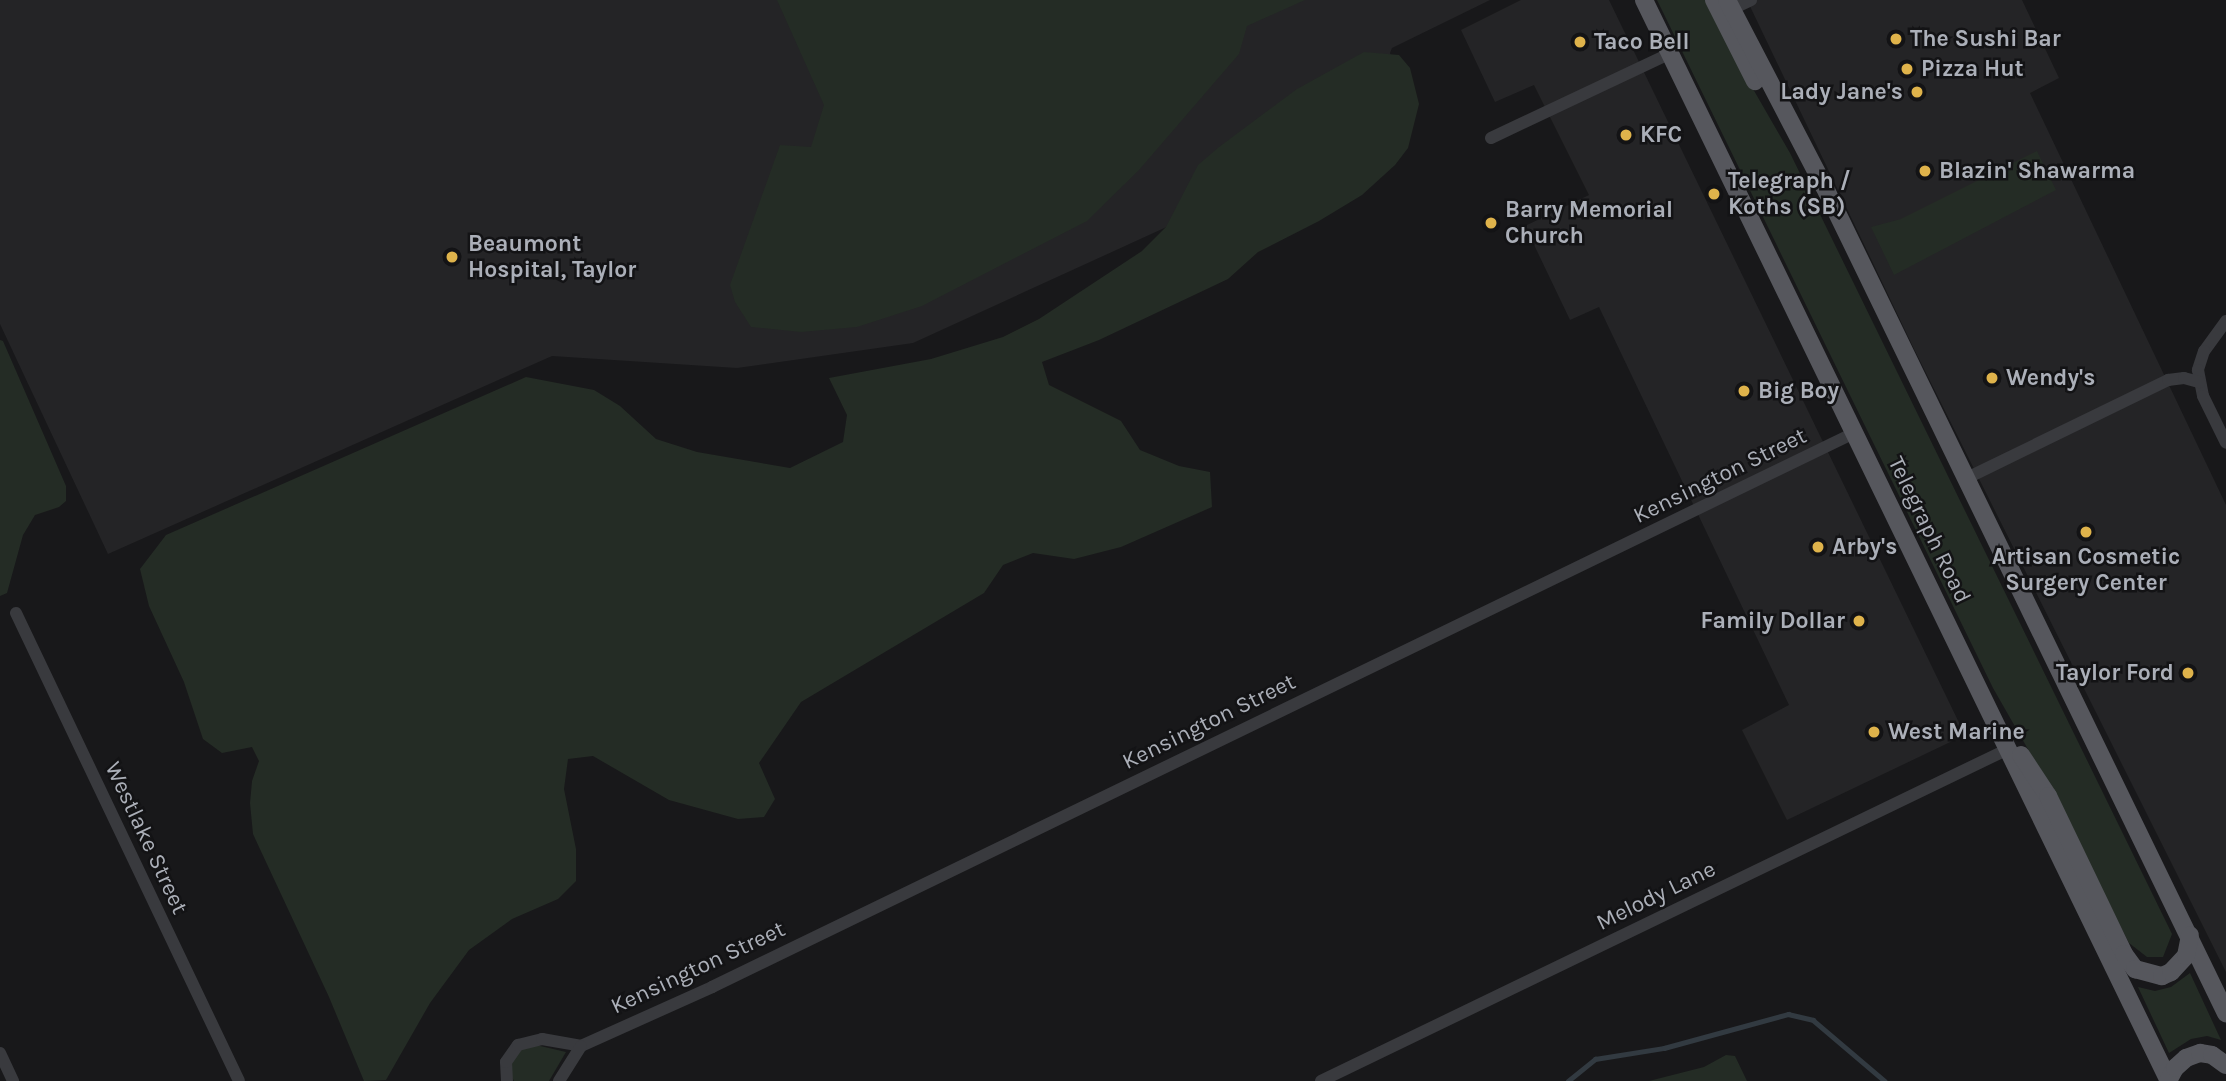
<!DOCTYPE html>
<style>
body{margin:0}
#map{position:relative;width:2226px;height:1081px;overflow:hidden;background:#18181a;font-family:Karla,sans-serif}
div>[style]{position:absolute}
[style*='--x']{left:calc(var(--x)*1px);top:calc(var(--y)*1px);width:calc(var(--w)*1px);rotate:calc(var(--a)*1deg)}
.built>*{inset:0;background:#242426}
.green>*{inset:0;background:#242c25}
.stream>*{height:4.5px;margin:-2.25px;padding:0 2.25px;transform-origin:2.25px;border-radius:2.25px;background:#323a41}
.street>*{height:12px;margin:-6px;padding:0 6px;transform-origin:6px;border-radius:6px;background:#393a3e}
.primary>*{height:18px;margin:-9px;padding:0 9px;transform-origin:9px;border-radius:9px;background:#56575d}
.dots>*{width:19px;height:19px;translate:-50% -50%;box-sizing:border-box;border:4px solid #131315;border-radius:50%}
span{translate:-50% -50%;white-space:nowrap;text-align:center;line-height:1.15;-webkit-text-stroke:5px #131315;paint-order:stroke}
.poi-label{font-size:23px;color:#abafb8;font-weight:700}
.left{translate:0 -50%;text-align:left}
.right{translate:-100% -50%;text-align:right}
.street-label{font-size:23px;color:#abafb8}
</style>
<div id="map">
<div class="built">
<i style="clip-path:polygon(0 0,797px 0,1248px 21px,1293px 0,1490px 0,1392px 48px,1390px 53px,1409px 116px,913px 343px,737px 368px,552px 356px,108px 554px,0 324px)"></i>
<i style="clip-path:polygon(1521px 0,1609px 0,1965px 735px,1787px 820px,1742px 730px,1789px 705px,1599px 307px,1570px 320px,1525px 226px,1589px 195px,1534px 85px,1495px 102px,1461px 30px)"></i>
<i style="clip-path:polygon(1747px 0,2022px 0,2059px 78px,2030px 93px,2226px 505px,2226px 972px,1915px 351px)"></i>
</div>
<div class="green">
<i style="clip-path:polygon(777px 0,1305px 0,1247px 26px,1239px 54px,1139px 170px,1087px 221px,922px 306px,857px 327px,801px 332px,751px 327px,735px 302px,730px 285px,780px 145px,811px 147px,824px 105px)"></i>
<i style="clip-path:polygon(1657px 0,1707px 0,1730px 49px,1790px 153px,2172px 934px,2163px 957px,2147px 957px,2129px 943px,2053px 793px,1993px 688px)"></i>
<i style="clip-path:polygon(1364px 52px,1399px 55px,1410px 68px,1419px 104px,1408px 148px,1395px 165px,1362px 195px,1319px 221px,1258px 252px,1228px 279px,1099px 340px,1042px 362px,1049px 385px,1121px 421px,1140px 450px,1179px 466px,1210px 472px,1212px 507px,1121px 547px,1074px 559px,1033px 553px,1003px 565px,984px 593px,801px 702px,759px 763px,775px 799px,764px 817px,738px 819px,669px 800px,593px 756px,568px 759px,564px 789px,576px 849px,576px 881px,558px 899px,512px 919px,469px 950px,430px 1003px,386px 1080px,364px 1081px,329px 997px,253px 834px,250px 803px,252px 781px,259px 761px,252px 747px,222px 753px,203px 739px,184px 682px,149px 606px,140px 569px,166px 535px,526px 377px,594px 390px,620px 406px,656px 439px,697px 452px,790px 468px,843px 442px,847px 415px,829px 378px,931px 359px,1003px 337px,1039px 319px,1142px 251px,1166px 227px,1198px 165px,1219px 147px,1297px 89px)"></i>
<i style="clip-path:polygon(2037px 151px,2056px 190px,1894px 275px,1871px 227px,1901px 219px)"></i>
<i style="clip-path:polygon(0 340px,3px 341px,66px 486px,66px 501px,59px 507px,35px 515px,23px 535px,7px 593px,0 596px)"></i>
<i style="clip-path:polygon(2190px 973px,2221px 1040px,2207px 1036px,2191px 1039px,2169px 1053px,2138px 987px,2155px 991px,2171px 987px)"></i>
<i style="clip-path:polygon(536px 1045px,566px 1052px,549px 1081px,514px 1081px,511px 1075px,511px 1062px,523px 1048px)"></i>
<i style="clip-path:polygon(1726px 1055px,1735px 1056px,1747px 1081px,1649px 1081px,1704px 1067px)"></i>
</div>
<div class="stream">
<i style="--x:1568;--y:1081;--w:35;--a:-39"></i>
<i style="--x:1595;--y:1059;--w:70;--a:-9.1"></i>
<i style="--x:1664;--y:1048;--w:129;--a:-15.3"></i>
<i style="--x:1788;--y:1014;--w:26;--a:13"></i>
<i style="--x:1813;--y:1020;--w:94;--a:40.3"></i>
</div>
<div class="street">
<i style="--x:1732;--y:9;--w:21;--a:-25"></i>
<i style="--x:1491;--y:138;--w:197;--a:-25.3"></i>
<i style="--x:2226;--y:321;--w:37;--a:126"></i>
<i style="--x:2204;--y:351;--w:20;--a:108"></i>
<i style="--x:2198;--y:370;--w:26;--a:79"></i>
<i style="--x:2203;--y:396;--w:52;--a:63.9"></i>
<i style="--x:1967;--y:478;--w:224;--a:-26"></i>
<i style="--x:2168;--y:380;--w:16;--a:-7"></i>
<i style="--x:2184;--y:378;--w:16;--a:15"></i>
<i style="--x:16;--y:613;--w:518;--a:64.52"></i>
<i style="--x:0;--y:1053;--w:31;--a:65"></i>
<i style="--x:507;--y:1081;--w:19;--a:-93"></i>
<i style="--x:506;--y:1062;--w:21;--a:-55"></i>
<i style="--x:518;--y:1045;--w:25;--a:-14"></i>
<i style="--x:542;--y:1039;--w:40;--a:10"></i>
<i style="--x:581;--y:1046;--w:144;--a:-24.2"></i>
<i style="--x:712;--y:987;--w:1269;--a:-25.88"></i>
<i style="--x:559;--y:1081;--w:41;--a:-57.8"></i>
<i style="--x:1321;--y:1081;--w:763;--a:-25.79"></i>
</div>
<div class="primary">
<i style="--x:1644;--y:0;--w:1202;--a:64.1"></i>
<i style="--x:1714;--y:0;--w:91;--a:63.2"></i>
<i style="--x:1727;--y:0;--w:210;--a:62.5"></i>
<i style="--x:1824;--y:186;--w:920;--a:64.08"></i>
<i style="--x:2021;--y:755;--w:49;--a:56.6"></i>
<i style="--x:2048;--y:796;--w:175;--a:64.3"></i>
<i style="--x:2124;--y:954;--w:19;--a:54"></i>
<i style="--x:2135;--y:969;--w:28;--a:15"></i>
<i style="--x:2162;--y:976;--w:10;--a:-24"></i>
<i style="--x:2171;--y:972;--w:22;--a:-47"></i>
<i style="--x:2186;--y:956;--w:21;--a:-79"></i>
<i style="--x:2168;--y:1081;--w:15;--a:-62"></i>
<i style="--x:2175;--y:1068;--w:15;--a:-42"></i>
<i style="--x:2186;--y:1058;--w:15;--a:-20"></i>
<i style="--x:2200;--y:1053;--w:12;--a:9"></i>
<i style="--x:2212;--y:1055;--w:17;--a:36"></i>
</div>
<div class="dots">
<i style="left:1896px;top:39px;background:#dfb34b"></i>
<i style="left:1580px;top:42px;background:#dfb34b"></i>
<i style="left:1907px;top:69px;background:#dfb34b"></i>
<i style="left:1917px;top:92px;background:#dfb34b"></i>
<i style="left:1626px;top:135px;background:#dfb34b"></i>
<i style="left:1925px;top:171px;background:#dfb34b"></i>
<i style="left:1714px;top:194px;background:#dfb34b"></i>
<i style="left:1491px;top:223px;background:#dfb34b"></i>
<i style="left:452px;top:257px;background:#dfb34b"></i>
<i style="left:1992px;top:378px;background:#dfb34b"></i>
<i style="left:1744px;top:391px;background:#dfb34b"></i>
<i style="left:2086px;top:532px;background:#dfb34b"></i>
<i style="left:1818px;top:547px;background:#dfb34b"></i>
<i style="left:1859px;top:621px;background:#dfb34b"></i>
<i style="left:2188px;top:673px;background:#dfb34b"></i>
<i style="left:1874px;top:732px;background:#dfb34b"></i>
</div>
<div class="poi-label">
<span class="left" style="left:1910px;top:39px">The Sushi Bar</span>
<span class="left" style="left:1594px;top:42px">Taco Bell</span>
<span class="left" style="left:1921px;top:69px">Pizza Hut</span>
<span class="right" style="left:1903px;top:92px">Lady Jane's</span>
<span class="left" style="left:1640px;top:135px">KFC</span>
<span class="left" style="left:1939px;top:171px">Blazin' Shawarma</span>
<span class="left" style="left:1728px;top:194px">Telegraph /<br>Koths (SB)</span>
<span class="left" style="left:1505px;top:223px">Barry Memorial<br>Church</span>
<span class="left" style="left:468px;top:257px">Beaumont<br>Hospital, Taylor</span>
<span class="left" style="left:2006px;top:378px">Wendy's</span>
<span class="left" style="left:1758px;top:391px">Big Boy</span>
<span class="left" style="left:1832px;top:547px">Arby's</span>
<span style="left:2086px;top:570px">Artisan Cosmetic<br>Surgery Center</span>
<span class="right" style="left:1845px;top:621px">Family Dollar</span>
<span class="right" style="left:2174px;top:673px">Taylor Ford</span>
<span class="left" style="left:1888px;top:732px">West Marine</span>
</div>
<div class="street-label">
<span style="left:1720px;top:476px;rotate:-26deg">Kensington Street</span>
<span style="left:1929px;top:530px;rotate:64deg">Telegraph Road</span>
<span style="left:1209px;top:722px;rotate:-26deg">Kensington Street</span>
<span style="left:146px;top:838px;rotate:65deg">Westlake Street</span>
<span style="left:1656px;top:896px;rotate:-26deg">Melody Lane</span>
<span style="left:698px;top:968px;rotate:-25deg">Kensington Street</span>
</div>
</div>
